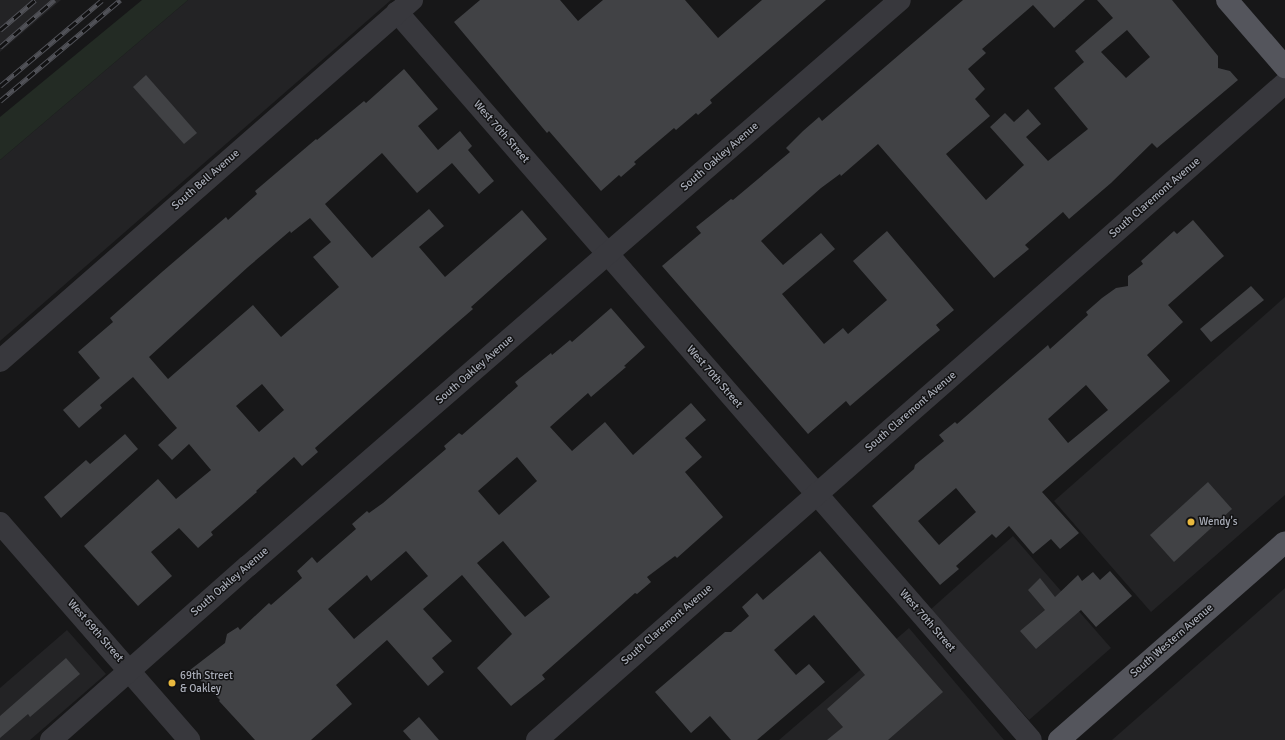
<!DOCTYPE html>
<style>
body{margin:0}
#map{position:relative;width:1285px;height:740px;overflow:hidden;background:#171718;font-family:Signika,sans-serif}
div>[style]{position:absolute}
[style*='--x']{left:calc(var(--x)*1px);top:calc(var(--y)*1px);width:calc(var(--w)*1px);rotate:calc(var(--a)*1deg)}
.built>*{inset:0;background:#232325}
.green>*{inset:0;background:#232b24}
.building>*{inset:0;background:#414245}
.minor>*{height:22px;margin:-11px;padding:0 11px;transform-origin:11px;border-radius:11px;background:#38383d}
.major>*{height:22px;margin:-11px;padding:0 11px;transform-origin:11px;border-radius:11px;background:#54555c}
.rail>*{height:4.5px;margin-top:-2.25px;transform-origin:0;background:repeating-linear-gradient(90deg,#121213 0 9px,#515258 0 18px);box-sizing:border-box;border-block:1px solid #515258}
.dots>*{width:11px;height:11px;translate:-50% -50%;box-sizing:border-box;border:2px solid #121213;border-radius:50%}
span{translate:-50% -50%;white-space:nowrap;text-align:center;line-height:1.15;-webkit-text-stroke:3px #121213;paint-order:stroke}
.street-label{font-size:11px;color:#a9adb8}
.poi-label{font-size:11px;color:#a9adb8}
.left{translate:0 -50%;text-align:left}
</style>
<div id="map">
<div class="built">
<i style="clip-path:polygon(0 0,61px 0,0 52px)"></i>
<i style="clip-path:polygon(188px 0,391px 0,0 341px,0 160px)"></i>
<i style="clip-path:polygon(1285px 297px,1285px 495px,1151px 612px,1054px 501px)"></i>
<i style="clip-path:polygon(1013px 536px,1111px 648px,1029px 720px,930px 610px)"></i>
<i style="clip-path:polygon(1285px 588px,1285px 740px,1112px 740px)"></i>
<i style="clip-path:polygon(909px 628px,1004px 740px,779px 740px)"></i>
<i style="clip-path:polygon(67px 630px,106px 674px,30px 740px,0 740px,0 688px)"></i>
</div>
<div class="green">
<i style="clip-path:polygon(142px 0,188px 0,0 160px,0 117px)"></i>
</div>
<div class="building">
<i style="clip-path:polygon(480px 0,560px 0,578px 21px,603px 0,685px 0,718px 38px,762px 0,826px 0,710px 100px,712px 103px,698px 115px,696px 113px,676px 130px,674px 128px,634px 162px,636px 164px,621px 177px,619px 175px,601px 191px,549px 131px,547px 133px,454px 22px)"></i>
<i style="clip-path:polygon(evenodd,963px 0,1085px 0,1054px 28px,1033px 5px,982px 49px,986px 53px,968px 69px,985px 89px,975px 99px,990px 116px,946px 154px,986px 200px,1024px 165px,990px 127px,1005px 113px,1014px 122px,1028px 109px,1041px 124px,1026px 137px,1048px 161px,1088px 129px,1054px 88px,1084px 62px,1075px 51px,1113px 18px,1097px 0,1172px 0,1218px 56px,1218px 68px,1230px 71px,1238px 80px,1157px 148px,1152px 143px,1111px 183px,1069px 219px,1063px 212px,1025px 245px,1029px 249px,994px 278px,878px 144px,841px 176px,840px 174px,821px 188px,761px 241px,783px 265px,821px 233px,835px 249px,782px 294px,824px 344px,843px 328px,848px 334px,887px 300px,853px 261px,887px 231px,954px 310px,936px 325px,940px 330px,924px 343px,850px 406px,846px 401px,808px 434px,662px 266px,701px 233px,696px 227px,731px 199px,733px 200px,790px 152px,786px 148px,803px 131px,819px 117px,822px 121px,963px 0,1127px 30px,1150px 57px,1126px 78px,1101px 52px,1127px 30px)"></i>
<i style="clip-path:polygon(evenodd,404px 69px,438px 109px,418px 126px,438px 150px,460px 131px,472px 146px,468px 150px,494px 181px,479px 194px,452px 163px,417px 193px,382px 153px,325px 204px,372px 258px,429px 209px,444px 226px,419px 247px,445px 277px,522px 210px,547px 239px,471px 307px,473px 309px,451px 328px,333px 432px,315px 448px,318px 452px,302px 466px,294px 457px,256px 491px,257px 492px,211px 532px,213px 535px,198px 548px,179px 528px,151px 552px,172px 576px,138px 606px,84px 546px,158px 479px,176px 499px,211px 470px,189px 444px,172px 460px,158px 445px,177px 428px,133px 377px,100px 405px,102px 408px,79px 428px,63px 410px,100px 378px,78px 352px,113px 322px,110px 318px,162px 272px,226px 217px,228px 220px,257px 194px,255px 191px,316px 139px,317px 140px,364px 101px,366px 103px,404px 69px,310px 218px,331px 242px,313px 257px,339px 287px,281px 337px,253px 305px,168px 379px,149px 357px,248px 267px,290px 231px,291px 233px,310px 218px,404px 69px,262px 384px,284px 410px,259px 432px,236px 406px,262px 384px)"></i>
<i style="clip-path:polygon(146px 75px,197px 133px,184px 144px,133px 87px)"></i>
<i style="clip-path:polygon(evenodd,1193px 220px,1224px 256px,1168px 305px,1183px 322px,1147px 355px,1170px 381px,1042px 492px,1079px 533px,1060px 549px,1051px 539px,1033px 554px,1009px 526px,996px 538px,992px 534px,956px 566px,959px 569px,940px 585px,872px 506px,914px 469px,915px 465px,944px 441px,939px 435px,955px 422px,957px 424px,1048px 345px,1050px 349px,1088px 315px,1086px 312px,1102px 298px,1116px 288px,1128px 286px,1128px 276px,1143px 264px,1141px 261px,1174px 231px,1177px 234px,1193px 220px,1086px 385px,1108px 410px,1068px 443px,1048px 419px,1086px 385px,1193px 220px,956px 488px,976px 512px,939px 545px,918px 521px,956px 488px)"></i>
<i style="clip-path:polygon(1251px 286px,1264px 300px,1211px 342px,1200px 329px)"></i>
<i style="clip-path:polygon(evenodd,611px 308px,645px 347px,624px 366px,626px 367px,591px 397px,588px 393px,550px 427px,572px 451px,605px 422px,633px 455px,691px 403px,706px 420px,685px 438px,702px 457px,685px 472px,723px 517px,677px 558px,675px 556px,647px 577px,651px 582px,637px 594px,635px 593px,542px 675px,545px 679px,511px 706px,477px 668px,512px 634px,462px 575px,423px 609px,452px 641px,432px 658px,444px 672px,428px 686px,387px 640px,336px 685px,352px 704px,311px 740px,255px 740px,219px 701px,220px 700px,190px 670px,225px 643px,227px 634px,238px 627px,240px 630px,269px 603px,271px 605px,302px 578px,297px 571px,312px 557px,317px 563px,356px 529px,352px 524px,367px 511px,369px 513px,383px 503px,446px 449px,444px 446px,459px 433px,462px 435px,500px 402px,518px 386px,515px 382px,551px 353px,552px 355px,570px 340px,572px 342px,611px 308px,517px 457px,537px 481px,499px 515px,478px 491px,517px 457px,611px 308px,503px 541px,550px 597px,525px 617px,477px 563px,503px 541px,611px 308px,406px 551px,428px 576px,354px 639px,328px 609px,367px 575px,371px 581px,406px 551px)"></i>
<i style="clip-path:polygon(125px 434px,138px 449px,61px 518px,44px 497px,86px 460px,90px 464px)"></i>
<i style="clip-path:polygon(1208px 482px,1232px 509px,1174px 562px,1150px 535px)"></i>
<i style="clip-path:polygon(820px 551px,943px 692px,888px 740px,827px 740px,843px 727px,827px 709px,865px 675px,814px 615px,774px 650px,796px 675px,809px 664px,825px 682px,757px 740px,731px 740px,710px 716px,691px 733px,655px 692px,725px 632px,731px 632px,749px 616px,742px 607px,757px 593px,763px 600px)"></i>
<i style="clip-path:polygon(1110px 571px,1132px 596px,1096px 627px,1081px 610px,1036px 649px,1020px 631px,1045px 610px,1028px 590px,1040px 578px,1055px 597px,1078px 575px,1082px 581px,1093px 572px,1100px 580px)"></i>
<i style="clip-path:polygon(66px 658px,80px 674px,30px 717px,28px 714px,0 738px,0 716px)"></i>
<i style="clip-path:polygon(419px 717px,439px 740px,411px 740px,403px 731px)"></i>
</div>
<div class="minor">
<i style="--x:397;--y:12;--w:965;--a:48.95"></i>
<i style="--x:0;--y:361;--w:548;--a:-41.23"></i>
<i style="--x:0;--y:523;--w:288;--a:48.9"></i>
<i style="--x:51;--y:740;--w:263;--a:-41.5"></i>
<i style="--x:248;--y:566;--w:863;--a:-40.96"></i>
<i style="--x:537;--y:740;--w:996;--a:-41.29"></i>
</div>
<div class="major">
<i style="--x:1227;--y:0;--w:89;--a:49.1"></i>
<i style="--x:1059;--y:740;--w:300;--a:-41.2"></i>
</div>
<div class="rail">
<i style="--x:0;--y:30;--w:46;--a:-40.6"></i>
<i style="--x:0;--y:47;--w:72;--a:-41"></i>
<i style="--x:0;--y:86;--w:133;--a:-40.1"></i>
<i style="--x:0;--y:101;--w:157;--a:-40.1"></i>
</div>
<div class="dots">
<i style="left:1191px;top:522px;background:#e9b93e"></i>
<i style="left:172px;top:683px;background:#e9b93e"></i>
</div>
<div class="street-label">
<span style="left:501px;top:132px;rotate:49deg">West 70th Street</span>
<span style="left:720px;top:157px;rotate:-41deg">South Oakley Avenue</span>
<span style="left:206px;top:180px;rotate:-41deg">South Bell Avenue</span>
<span style="left:1155px;top:198px;rotate:-41deg">South Claremont Avenue</span>
<span style="left:475px;top:370px;rotate:-41deg">South Oakley Avenue</span>
<span style="left:714px;top:377px;rotate:49deg">West 70th Street</span>
<span style="left:911px;top:412px;rotate:-41deg">South Claremont Avenue</span>
<span style="left:230px;top:582px;rotate:-41deg">South Oakley Avenue</span>
<span style="left:927px;top:621px;rotate:49deg">West 70th Street</span>
<span style="left:667px;top:625px;rotate:-41deg">South Claremont Avenue</span>
<span style="left:95px;top:631px;rotate:49deg">West 69th Street</span>
<span style="left:1172px;top:641px;rotate:-41deg">South Western Avenue</span>
</div>
<div class="poi-label">
<span class="left" style="left:1199px;top:522px">Wendy's</span>
<span class="left" style="left:180px;top:683px">69th Street<br>&amp; Oakley</span>
</div>
</div>
